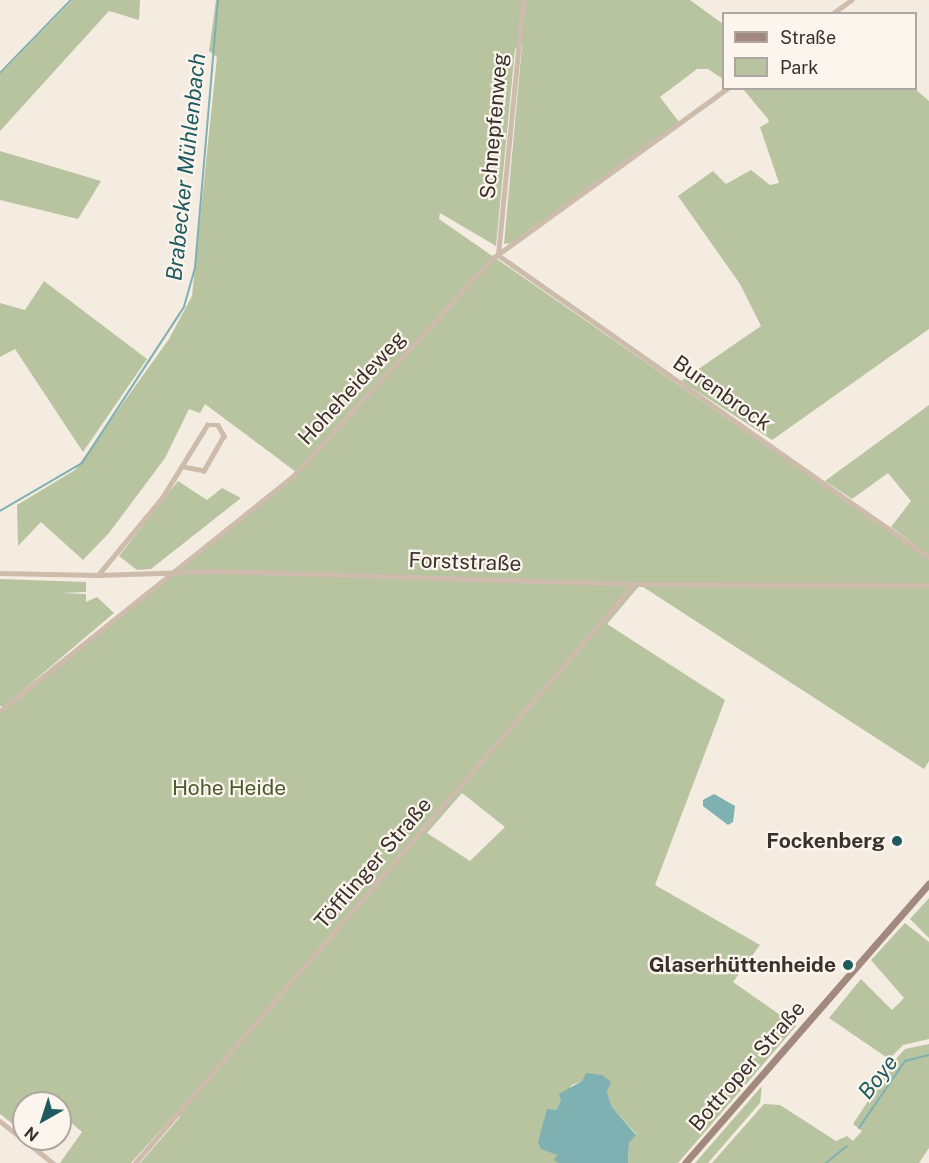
<!DOCTYPE html>
<meta charset="utf-8">
<style>
body{margin:0}
#map{position:relative;width:929px;height:1163px;overflow:hidden;background:#f4ebe1;font-family:"Public Sans",sans-serif}
div>[style]{position:absolute}
[style*='--x']{left:calc(var(--x)*1px);top:calc(var(--y)*1px);width:calc(var(--w)*1px);rotate:calc(var(--a)*1deg)}
.green>*{inset:0;background:#b8c4a0}
.water>*{inset:0;background:#7fb0b2}
.stream>*{height:1.5px;margin:-0.75px;padding:0 0.75px;transform-origin:0.75px;border-radius:0.75px;background:#7fb0b2}
.street>*{height:4.5px;margin:-2.25px;padding:0 2.25px;transform-origin:2.25px;border-radius:2.25px;background:#cdbbac}
.secondary>*{height:7px;margin:-3.5px;padding:0 3.5px;transform-origin:3.5px;border-radius:3.5px;background:#a18a7d}
.dots>*{width:16px;height:16px;translate:-50% -50%;box-sizing:border-box;border:3px solid #fbf5ee;border-radius:50%}
span{translate:-50% -50%;white-space:nowrap;text-align:center;line-height:1.15;-webkit-text-stroke:4.5px #fbf5ee;paint-order:stroke}
.street-label{font-size:21px;color:#3b302b}
.park-label{font-size:21px;color:#4a5a2e}
.poi-label{font-size:21px;color:#3b302b;font-weight:700}
.right{translate:-100% -50%;text-align:right}
.water-label{font-size:22px;color:#1f5a5e;font-style:italic}
.legend{position:absolute;left:722px;top:12px;width:195px;height:78px;box-sizing:border-box;background:#fbf5ee;border:2px solid #aea6a0;margin:0;padding:8px 10px;list-style:none;font-size:18px;color:#3b302b}
.legend li{display:flex;align-items:center;gap:12px;height:30px}
.legend b{width:30px;border:2px solid #aea6a0}
.north{position:absolute;left:12px;top:1091px;width:60px;height:60px;box-sizing:border-box;background:#fbf5ee;border:2px solid #aea6a0;border-radius:50%;rotate:219deg;font-size:16px;font-weight:700;line-height:24px;text-align:center;color:#3b302b}
.north::after{content:'';display:block;margin:auto;width:21px;height:27px;background:#1f5a5e;clip-path:polygon(50% 0,100% 100%,50% 72%,0 100%)}
</style>
<div id="map">
<div class="green">
<i style="clip-path:polygon(73px 0,140px 0,139px 20px,109px 11px,0 131px,0 74px)"></i>
<i style="clip-path:polygon(evenodd,216px 0,690px 0,723px 24px,723px 79px,708px 69px,697px 69px,660px 97px,679px 122px,511px 243px,504px 244px,522px 45px,515px 49px,496px 246px,440px 213px,439px 219px,908px 544px,917px 546px,891px 527px,911px 501px,888px 473px,852px 499px,825px 481px,929px 405px,929px 761px,924px 769px,640px 585px,607px 624px,725px 700px,655px 885px,760px 945px,733px 982px,796px 1026px,678px 1163px,628px 1163px,629px 1143px,636px 1134px,612px 1107px,607px 1092px,582px 1081px,572px 1085px,556px 1110px,547px 1110px,558px 1163px,140px 1163px,180px 1117px,176px 1113px,131px 1163px,60px 1163px,82px 1132px,60px 1113px,60px 1103px,24px 1103px,24px 1133px,0 1114px,0 713px,296px 472px,205px 404px,200px 413px,189px 409px,165px 458px,109px 533px,83px 560px,41px 522px,18px 546px,17px 505px,75px 470px,169px 339px,192px 296px,217px 57px,209px 51px,216px 0,462px 793px,505px 827px,470px 861px,427px 833px,462px 793px)"></i>
<i style="clip-path:polygon(743px 89px,915px 89px,929px 101px,929px 329px,772px 440px,681px 381px,761px 326px,740px 284px,678px 196px,713px 171px,726px 184px,751px 170px,770px 185px,779px 183px,760px 127px,769px 122px,768px 119px)"></i>
<i style="clip-path:polygon(0 151px,101px 181px,78px 219px,0 200px)"></i>
<i style="clip-path:polygon(44px 281px,147px 359px,83px 452px,15px 349px,0 357px,0 303px,25px 310px)"></i>
<i style="clip-path:polygon(178px 481px,207px 500px,222px 488px,241px 498px,151px 569px,137px 570px,119px 556px)"></i>
<i style="clip-path:polygon(0 579px,86px 582px,86px 592px,63px 593px,86px 594px,86px 602px,97px 597px,114px 613px,3px 707px,0 706px)"></i>
<i style="clip-path:polygon(929px 898px,929px 938px,910px 919px)"></i>
<i style="clip-path:polygon(905px 923px,929px 942px,929px 1039px,903px 1045px,889px 1059px,829px 1018px,861px 979px,892px 1010px,904px 998px,871px 960px)"></i>
<i style="clip-path:polygon(929px 1044px,929px 1148px,919px 1163px,712px 1163px,764px 1104px,780px 1105px,836px 1141px,847px 1136px,853px 1141px,862px 1131px,853px 1124px,895px 1060px,905px 1049px)"></i>
<i style="clip-path:polygon(762px 1086px,760px 1103px,708px 1163px,695px 1163px)"></i>
</div>
<div class="water">
<i style="clip-path:polygon(714px 794px,735px 806px,733px 822px,728px 825px,703px 806px,703px 800px)"></i>
<i style="clip-path:polygon(586px 1073px,602px 1075px,611px 1082px,607px 1092px,612px 1107px,636px 1135px,629px 1143px,628px 1163px,558px 1163px,554px 1160px,557px 1155px,541px 1149px,538px 1142px,547px 1109px,556px 1110px,561px 1101px,559px 1094px,582px 1081px)"></i>
</div>
<div class="stream">
<i style="--x:0;--y:73;--w:102;--a:-45.8"></i>
<i style="--x:0;--y:511;--w:95;--a:-30.3"></i>
<i style="--x:82;--y:463;--w:186;--a:-56.8"></i>
<i style="--x:184;--y:307;--w:41;--a:-74.2"></i>
<i style="--x:195;--y:268;--w:269;--a:-85.1"></i>
<i style="--x:859;--y:1128;--w:81;--a:-55.5"></i>
<i style="--x:905;--y:1061;--w:25;--a:-14"></i>
<i style="--x:826;--y:1163;--w:26;--a:-39"></i>
</div>
<div class="street">
<i style="--x:832;--y:14;--w:24;--a:-36"></i>
<i style="--x:498;--y:255;--w:526;--a:35.02"></i>
<i style="--x:498;--y:255;--w:256;--a:-84.4"></i>
<i style="--x:0;--y:573;--w:98;--a:1.2"></i>
<i style="--x:98;--y:575;--w:121;--a:-1.9"></i>
<i style="--x:219;--y:571;--w:415;--a:1.8"></i>
<i style="--x:634;--y:584;--w:295;--a:0.2"></i>
<i style="--x:98;--y:575;--w:100;--a:-50.3"></i>
<i style="--x:162;--y:498;--w:86;--a:-58.3"></i>
<i style="--x:207;--y:425;--w:11;--a:0"></i>
<i style="--x:218;--y:425;--w:13;--a:61"></i>
<i style="--x:224;--y:436;--w:40;--a:119.7"></i>
<i style="--x:204;--y:471;--w:20;--a:-169"></i>
<i style="--x:0;--y:711;--w:376;--a:-38.7"></i>
<i style="--x:293;--y:476;--w:296;--a:-47.5"></i>
<i style="--x:493;--y:258;--w:290;--a:-35.9"></i>
<i style="--x:0;--y:1121;--w:68;--a:38.4"></i>
<i style="--x:135;--y:1163;--w:764;--a:-49.24"></i>
</div>
<div class="secondary">
<i style="--x:685;--y:1163;--w:371;--a:-48.9"></i>
</div>
<div class="dots">
<i style="left:897px;top:841px;background:#1f5a5e"></i>
<i style="left:848px;top:965px;background:#1f5a5e"></i>
</div>
<div class="street-label">
<span style="left:494px;top:126px;rotate:-85deg">Schnepfenweg</span>
<span style="left:352px;top:388px;rotate:-47deg">Hoheheideweg</span>
<span style="left:722px;top:393px;rotate:35deg">Burenbrock</span>
<span style="left:465px;top:562px;rotate:2deg">Forststraße</span>
<span style="left:373px;top:863px;rotate:-49deg">Töfflinger Straße</span>
<span style="left:747px;top:1066px;rotate:-49deg">Bottroper Straße</span>
</div>
<div class="park-label">
<span style="left:229px;top:788px">Hohe Heide</span>
</div>
<div class="poi-label">
<span class="right" style="left:885px;top:841px">Fockenberg</span>
<span class="right" style="left:836px;top:965px">Glaserhüttenheide</span>
</div>
<div class="water-label">
<span style="left:186px;top:167px;rotate:-84deg">Brabecker Mühlenbach</span>
<span style="left:878px;top:1077px;rotate:-52deg">Boye</span>
</div>
<ul class="legend">
<li><b style="height:8px;background:#a18a7d"></b>Straße</li>
<li><b style="height:16px;background:#b8c4a0"></b>Park</li>
</ul>
<div class="north">N</div>
</div>
